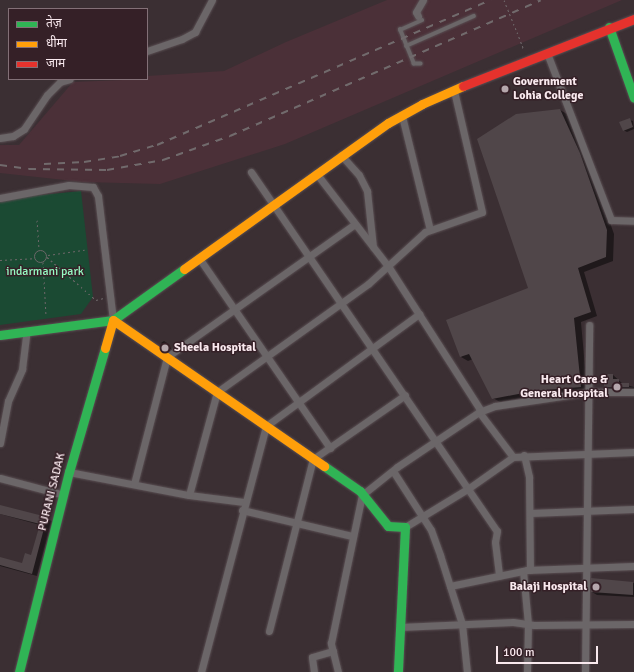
<!DOCTYPE html>
<meta charset="utf-8">
<style>
body{margin:0}
#map{position:relative;width:634px;height:672px;overflow:hidden;background:#3b2f33;font-family:Signika,"Noto Sans Devanagari",sans-serif}
div>[style]{position:absolute}
[style*='--x']{left:calc(var(--x)*1px);top:calc(var(--y)*1px);width:calc(var(--w)*1px);rotate:calc(var(--a)*1deg)}
.built>*{inset:0;background:#4b3038}
.green>*{inset:0;background:#1b4a33}
.shadow>*{inset:0;background:#0007}
.building>*{inset:0;background:#504649}
.path>*{height:1px;margin-top:-0.5px;transform-origin:0;background:repeating-linear-gradient(90deg,#6d6769 0 2px,transparent 0 5px)}
.path>.ring{margin:-0.5px;padding:0;box-sizing:content-box;background:none;border:1px solid #6d6769;border-radius:50%}
.roads{filter:drop-shadow(0 0 1px #594e52) drop-shadow(0 0 1px #594e52)}
.lane>*{height:3.5px;margin:-1.75px;padding:0 1.75px;transform-origin:1.75px;border-radius:1.75px;background:#6b6668}
.street>*{height:7px;margin:-3.5px;padding:0 3.5px;transform-origin:3.5px;border-radius:3.5px;background:#6b6668}
.fast>*{height:9px;margin:-4.5px;padding:0 4.5px;transform-origin:4.5px;border-radius:4.5px;background:#30b455}
.slow>*{height:9px;margin:-4.5px;padding:0 4.5px;transform-origin:4.5px;border-radius:4.5px;background:#ff9f0a}
.jam>*{height:9px;margin:-4.5px;padding:0 4.5px;transform-origin:4.5px;border-radius:4.5px;background:#e5322d}
.rail>*{height:2px;margin-top:-1px;transform-origin:0;background:repeating-linear-gradient(90deg,#716a6c 0 7px,transparent 0 14px)}
.path-bridge>*{height:1px;margin-top:-0.5px;transform-origin:0;background:repeating-linear-gradient(90deg,#6d6769 0 2px,transparent 0 5px)}
.dots>*{width:11px;height:11px;translate:-50% -50%;box-sizing:border-box;border:2px solid #352027;border-radius:50%}
span{translate:-50% -50%;white-space:nowrap;text-align:center;line-height:1.15;-webkit-text-stroke:3px #352027;paint-order:stroke}
.poi-label{font-size:12px;color:#f9e9ee;font-weight:700}
.left{translate:0 -50%;text-align:left}
.right{translate:-100% -50%;text-align:right}
.park-label{font-size:12px;color:#96fbc3}
.street-label{font-size:12px;color:#f9e9ee}
.legend{position:absolute;left:8px;top:8px;width:140px;height:72px;box-sizing:border-box;background:#352027;border:1px solid #837077;margin:0;padding:5px 7px;list-style:none;font-size:12px;color:#f9e9ee}
.legend li{display:flex;align-items:center;gap:8px;height:20px}
.legend b{width:20px;border:1px solid #837077}
.scale{position:absolute;left:496px;top:646px;width:102px;height:18px;box-sizing:border-box;border:2px solid #f9e9ee;border-top:0;padding-left:5px;font-size:12px;line-height:14px;white-space:nowrap;color:#f9e9ee;-webkit-text-stroke:3px #352027;paint-order:stroke}
</style>
<div id="map">
<div class="built">
<i style="clip-path:polygon(387px 0,622px 0,285px 144px,160px 184px,83px 182px,0 173px,0 145px,19px 145px,73px 82px,147px 79px,147px 76px,224px 71px,286px 42px)"></i>
</div>
<div class="green">
<i style="clip-path:polygon(81px 191px,93px 297px,81px 314px,0 325px,0 199px)"></i>
</div>
<div class="shadow">
<i style="clip-path:polygon(560px 110px,567px 114px,587px 158px,614px 234px,613px 261px,584px 272px,597px 316px,581px 322px,587px 390px,542px 394px,500px 402px,493px 398px,473px 359px,468px 361px,461px 357px,529px 288px)"></i>
<i style="clip-path:polygon(629px 120px,633px 121px,634px 129px,627px 132px,623px 130px)"></i>
<i style="clip-path:polygon(164px 341px,167px 343px,173px 351px,161px 343px)"></i>
<i style="clip-path:polygon(613px 375px,623px 384px,634px 387px,634px 389px,610px 389px,605px 386px)"></i>
<i style="clip-path:polygon(0 506px,52px 521px,37px 576px,0 566px,0 558px,23px 564px,32px 556px,40px 525px,0 514px)"></i>
<i style="clip-path:polygon(634px 583px,634px 597px,597px 595px,592px 592px)"></i>
</div>
<div class="building">
<i style="clip-path:polygon(560px 109px,580px 153px,607px 230px,606px 257px,578px 268px,591px 312px,574px 318px,581px 387px,534px 391px,492px 399px,469px 354px,460px 357px,446px 320px,528px 288px,477px 139px,516px 114px)"></i>
<i style="clip-path:polygon(630px 118px,633px 127px,623px 131px,619px 122px)"></i>
<i style="clip-path:polygon(604px 374px,613px 374px,613px 379px,619px 379px,619px 383px,629px 383px,629px 387px,604px 387px)"></i>
<i style="clip-path:polygon(0 505px,47px 517px,32px 574px,0 565px,0 557px,22px 563px,25px 553px,31px 555px,40px 524px,0 514px)"></i>
<i style="clip-path:polygon(591px 578px,633px 582px,633px 595px,591px 592px)"></i>
</div>
<div class="path">
<i style="--x:517;--y:32;--w:19;--a:69"></i>
<i style="--x:37;--y:220;--w:29;--a:86"></i>
<i class="ring" style="left:34px;top:250px;width:11px;height:11px"></i>
<i style="--x:48;--y:255;--w:37;--a:-8"></i>
<i style="--x:47;--y:257;--w:65;--a:41.3"></i>
<i style="--x:96;--y:300;--w:8;--a:-14"></i>
<i style="--x:0;--y:260;--w:34;--a:-3"></i>
<i style="--x:43;--y:262;--w:54;--a:86.8"></i>
</div>
<div class="roads">
<div class="lane">
<i style="--x:406;--y:46;--w:74;--a:-23.8"></i>
<i style="--x:421;--y:64;--w:7;--a:180"></i>
<i style="--x:414;--y:64;--w:37;--a:-112"></i>
<i style="--x:400;--y:30;--w:24;--a:-24"></i>
</div>
<div class="street">
<i style="--x:418;--y:16;--w:4;--a:-117"></i>
<i style="--x:416;--y:12;--w:14;--a:-60"></i>
<i style="--x:147;--y:51;--w:37;--a:-19"></i>
<i style="--x:182;--y:39;--w:15;--a:-28"></i>
<i style="--x:195;--y:32;--w:36;--a:-62"></i>
<i style="--x:547;--y:53;--w:179;--a:69"></i>
<i style="--x:611;--y:220;--w:23;--a:2"></i>
<i style="--x:402;--y:116;--w:117;--a:76.2"></i>
<i style="--x:0;--y:138;--w:13;--a:-9"></i>
<i style="--x:13;--y:136;--w:13;--a:-32"></i>
<i style="--x:24;--y:129;--w:41;--a:-55.9"></i>
<i style="--x:47;--y:95;--w:18;--a:-45"></i>
<i style="--x:60;--y:82;--w:10;--a:-17"></i>
<i style="--x:341;--y:155;--w:27;--a:48"></i>
<i style="--x:359;--y:175;--w:18;--a:63"></i>
<i style="--x:367;--y:191;--w:56;--a:83.9"></i>
<i style="--x:251;--y:172;--w:435;--a:55.6"></i>
<i style="--x:497;--y:531;--w:11;--a:100"></i>
<i style="--x:495;--y:542;--w:34;--a:83"></i>
<i style="--x:316;--y:173;--w:118;--a:52.3"></i>
<i style="--x:388;--y:266;--w:172;--a:57.3"></i>
<i style="--x:0;--y:198;--w:70;--a:-10.7"></i>
<i style="--x:69;--y:185;--w:24;--a:5"></i>
<i style="--x:93;--y:187;--w:10;--a:61"></i>
<i style="--x:98;--y:196;--w:125;--a:83.1"></i>
<i style="--x:199;--y:258;--w:231;--a:55.4"></i>
<i style="--x:479;--y:412;--w:56;--a:52.9"></i>
<i style="--x:0;--y:443;--w:43;--a:-79.2"></i>
<i style="--x:8;--y:401;--w:35;--a:-66"></i>
<i style="--x:22;--y:369;--w:38;--a:-83"></i>
<i style="--x:524;--y:455;--w:23;--a:77"></i>
<i style="--x:529;--y:477;--w:93;--a:89.4"></i>
<i style="--x:393;--y:471;--w:70;--a:57.2"></i>
<i style="--x:431;--y:530;--w:27;--a:70"></i>
<i style="--x:440;--y:555;--w:72;--a:72.3"></i>
<i style="--x:462;--y:624;--w:48;--a:84.1"></i>
<i style="--x:69;--y:472;--w:122;--a:10.9"></i>
<i style="--x:189;--y:495;--w:55;--a:7.3"></i>
<i style="--x:0;--y:478;--w:66;--a:14.9"></i>
<i style="--x:134;--y:484;--w:131;--a:-75.4"></i>
<i style="--x:167;--y:357;--w:230;--a:-35.3"></i>
<i style="--x:189;--y:495;--w:107;--a:-74.8"></i>
<i style="--x:217;--y:392;--w:186;--a:-35.6"></i>
<i style="--x:368;--y:284;--w:77;--a:-42.4"></i>
<i style="--x:425;--y:232;--w:60;--a:-19.3"></i>
<i style="--x:482;--y:212;--w:124;--a:-103"></i>
<i style="--x:242;--y:510;--w:113;--a:13.3"></i>
<i style="--x:530;--y:513;--w:104;--a:-2.2"></i>
<i style="--x:405;--y:527;--w:75;--a:-31.4"></i>
<i style="--x:469;--y:488;--w:54;--a:-35.2"></i>
<i style="--x:513;--y:457;--w:121;--a:-2.4"></i>
<i style="--x:523;--y:571;--w:53;--a:84.6"></i>
<i style="--x:528;--y:624;--w:48;--a:91.2"></i>
<i style="--x:450;--y:586;--w:79;--a:-11.7"></i>
<i style="--x:527;--y:570;--w:107;--a:-2.1"></i>
<i style="--x:400;--y:627;--w:113;--a:-2.5"></i>
<i style="--x:513;--y:622;--w:21;--a:8"></i>
<i style="--x:534;--y:625;--w:100;--a:-0.6"></i>
<i style="--x:269;--y:631;--w:178;--a:-75.7"></i>
<i style="--x:313;--y:459;--w:112;--a:-34.8"></i>
<i style="--x:201;--y:672;--w:254;--a:-75.2"></i>
<i style="--x:266;--y:426;--w:190;--a:-36.2"></i>
<i style="--x:314;--y:672;--w:15;--a:-98"></i>
<i style="--x:312;--y:657;--w:22;--a:-16"></i>
<i style="--x:338;--y:672;--w:30;--a:-104"></i>
<i style="--x:331;--y:643;--w:151;--a:-78.2"></i>
<i style="--x:362;--y:495;--w:45;--a:-38.7"></i>
<i style="--x:397;--y:467;--w:99;--a:-33.9"></i>
<i style="--x:479;--y:412;--w:17;--a:-21"></i>
<i style="--x:495;--y:406;--w:95;--a:-8.5"></i>
<i style="--x:589;--y:392;--w:45;--a:0"></i>
<i style="--x:585;--y:672;--w:347;--a:-89.3"></i>
</div>
<div class="fast">
<i style="--x:609;--y:27;--w:75;--a:70.6"></i>
<i style="--x:0;--y:335;--w:114;--a:-7.6"></i>
<i style="--x:113;--y:320;--w:87;--a:-35.7"></i>
<i style="--x:324;--y:466;--w:44;--a:34.8"></i>
<i style="--x:360;--y:491;--w:45;--a:51.3"></i>
<i style="--x:388;--y:526;--w:17;--a:3"></i>
<i style="--x:405;--y:527;--w:145;--a:92.8"></i>
<i style="--x:19;--y:672;--w:206;--a:-76"></i>
<i style="--x:69;--y:472;--w:129;--a:-73.8"></i>
</div>
<div class="slow">
<i style="--x:184;--y:269;--w:251;--a:-35.6"></i>
<i style="--x:388;--y:123;--w:39;--a:-29"></i>
<i style="--x:422;--y:104;--w:45;--a:-23.7"></i>
<i style="--x:105;--y:348;--w:29;--a:-74"></i>
<i style="--x:113;--y:320;--w:257;--a:34.7"></i>
</div>
<div class="jam">
<i style="--x:463;--y:86;--w:184;--a:-21.4"></i>
</div>
</div>
<div class="rail">
<i style="--x:44;--y:164;--w:40;--a:-2.9"></i>
<i style="--x:84;--y:162;--w:36;--a:-9"></i>
<i style="--x:120;--y:156;--w:39;--a:-17"></i>
<i style="--x:157;--y:145;--w:364;--a:-23.5"></i>
<i style="--x:0;--y:165;--w:29;--a:8"></i>
<i style="--x:29;--y:169;--w:78;--a:0.7"></i>
<i style="--x:107;--y:170;--w:57;--a:-10.1"></i>
<i style="--x:163;--y:160;--w:71;--a:-19.7"></i>
<i style="--x:230;--y:136;--w:339;--a:-23.6"></i>
</div>
<div class="path-bridge">
<i style="--x:504;--y:0;--w:35;--a:68"></i>
</div>
<div class="dots">
<i style="left:505px;top:89px;background:#b6a8ad"></i>
<i style="left:165px;top:348px;background:#b6a8ad"></i>
<i style="left:617px;top:387px;background:#b6a8ad"></i>
<i style="left:596px;top:587px;background:#b6a8ad"></i>
</div>
<div class="poi-label">
<span class="left" style="left:513px;top:89px">Government<br>Lohia College</span>
<span class="left" style="left:174px;top:348px">Sheela Hospital</span>
<span class="right" style="left:608px;top:387px">Heart Care &amp;<br>General Hospital</span>
<span class="right" style="left:587px;top:587px">Balaji Hospital</span>
</div>
<div class="park-label">
<span style="left:45px;top:272px">indarmani park</span>
</div>
<div class="street-label">
<span style="left:52px;top:492px;rotate:-76deg">PURANI SADAK</span>
</div>
<ul class="legend">
<li><b style="height:5px;background:#30b455"></b>तेज़</li>
<li><b style="height:5px;background:#ff9f0a"></b>धीमा</li>
<li><b style="height:5px;background:#e5322d"></b>जाम</li>
</ul>
<div class="scale">100 m</div>
</div>
